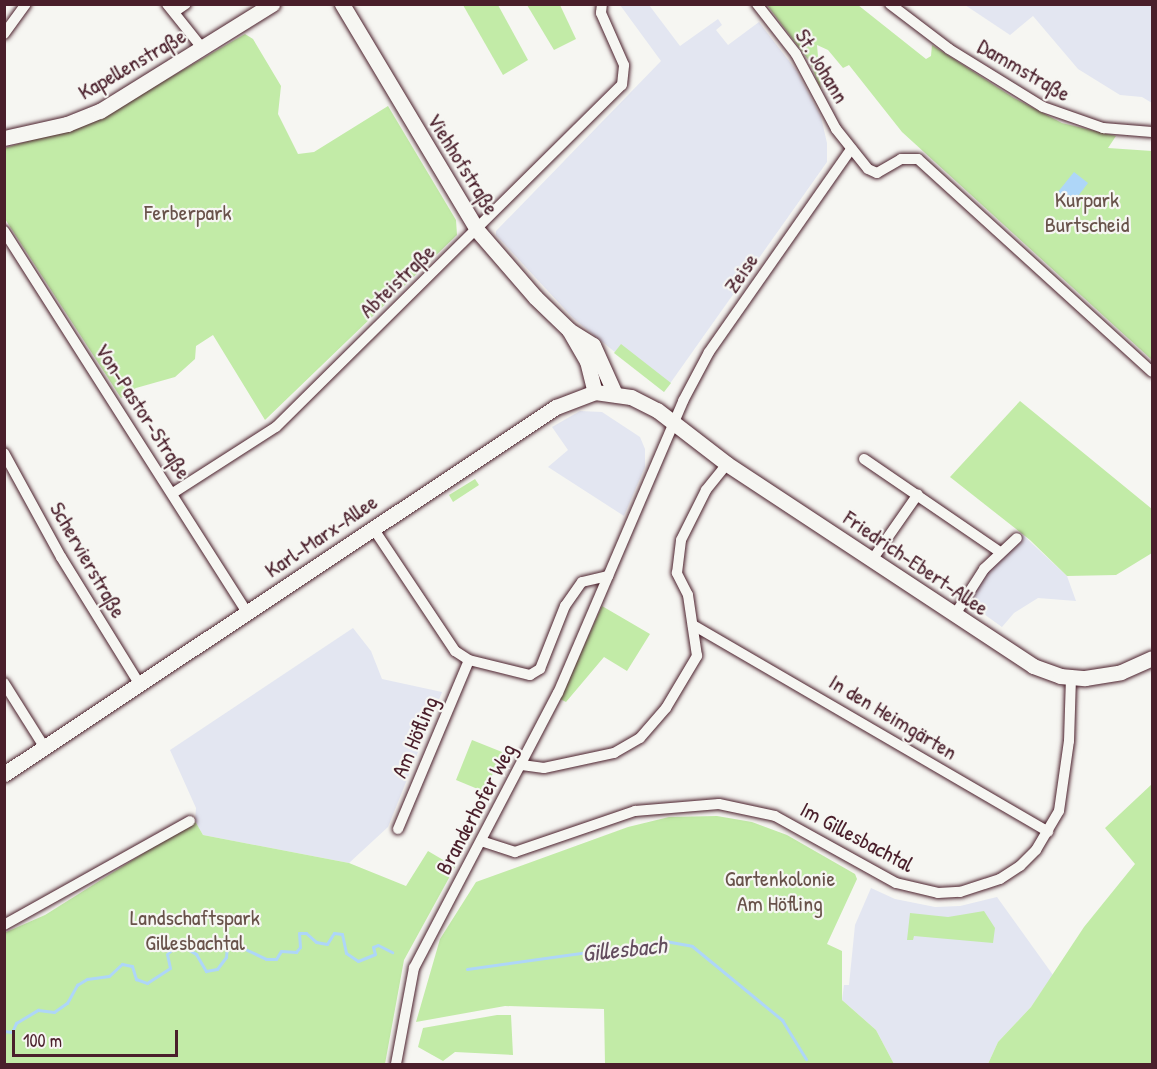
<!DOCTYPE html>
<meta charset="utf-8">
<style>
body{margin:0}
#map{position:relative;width:1157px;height:1069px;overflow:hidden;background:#f6f6f2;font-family:"Patrick Hand",sans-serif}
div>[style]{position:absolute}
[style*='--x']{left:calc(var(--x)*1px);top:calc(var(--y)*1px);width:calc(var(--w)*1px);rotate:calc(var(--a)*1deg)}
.built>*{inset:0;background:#e3e6f1}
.green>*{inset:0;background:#c2eba7}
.water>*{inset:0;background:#aed6f8}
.stream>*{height:3px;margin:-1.5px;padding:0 1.5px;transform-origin:1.5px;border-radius:1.5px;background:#aed6f8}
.roads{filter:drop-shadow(0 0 2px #4a1f2b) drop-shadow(0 0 2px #4a1f2b)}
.street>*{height:10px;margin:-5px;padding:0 5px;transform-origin:5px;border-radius:5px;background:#f6f6f2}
.secondary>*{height:15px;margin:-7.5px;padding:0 7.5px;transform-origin:7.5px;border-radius:7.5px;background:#f6f6f2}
span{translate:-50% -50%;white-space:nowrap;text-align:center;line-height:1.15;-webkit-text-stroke:4.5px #f6f6f2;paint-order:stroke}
.street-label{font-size:22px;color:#4a1f2b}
.park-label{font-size:22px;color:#68524a}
.water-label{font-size:24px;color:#634d5e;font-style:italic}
.frame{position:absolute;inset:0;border:6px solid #4a1f2b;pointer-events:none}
.scale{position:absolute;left:12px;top:1030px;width:166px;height:27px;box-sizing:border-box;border:3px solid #4a1f2b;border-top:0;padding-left:8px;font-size:18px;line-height:21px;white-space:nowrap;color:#4a1f2b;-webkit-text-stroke:4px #f6f6f2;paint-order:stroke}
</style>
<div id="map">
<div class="built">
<i style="clip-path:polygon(620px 5px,649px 5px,680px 46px,718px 19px,722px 25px,716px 30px,728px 45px,759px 22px,796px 70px,821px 117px,827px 143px,827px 162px,664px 392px,573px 318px,496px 235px,496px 231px,661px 61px)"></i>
<i style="clip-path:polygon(965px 5px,1152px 5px,1152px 103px,1142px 97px,1120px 95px,1078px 69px,1033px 16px,1010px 35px)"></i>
<i style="clip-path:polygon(580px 411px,602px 412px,640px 437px,645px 449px,645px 467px,624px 516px,548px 467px,568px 450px,552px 427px)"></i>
<i style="clip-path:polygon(1023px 535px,1067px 576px,1076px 601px,1038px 598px,1014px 613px,1002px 627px,967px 602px,986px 570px)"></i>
<i style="clip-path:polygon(353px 628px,371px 651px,382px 679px,442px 692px,388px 827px,349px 863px,203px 835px,195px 821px,196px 808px,170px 750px)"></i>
<i style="clip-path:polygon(871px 888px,895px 899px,935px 907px,960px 906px,997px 897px,1053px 975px,1031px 1007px,998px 1042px,988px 1064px,894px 1064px,876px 1030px,842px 1000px,844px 985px,849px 985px,855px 925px)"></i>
</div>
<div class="green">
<i style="clip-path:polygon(463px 5px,498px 5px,528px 60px,503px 75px)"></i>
<i style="clip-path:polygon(527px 5px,560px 5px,576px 39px,554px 50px)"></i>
<i style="clip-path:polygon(767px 5px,858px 5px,926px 59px,931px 56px,932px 45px,1014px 98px,1062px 123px,1116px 136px,1108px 148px,1152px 151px,1152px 360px,902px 132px,849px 65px,843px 68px,828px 50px,817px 45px,821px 91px,810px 62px)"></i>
<i style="clip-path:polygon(245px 34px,253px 39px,281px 86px,278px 114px,298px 154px,314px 152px,388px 106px,456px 220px,457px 235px,265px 420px,213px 335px,196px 346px,195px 359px,175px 377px,136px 388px,121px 398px,5px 219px,5px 148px,95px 121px)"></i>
<i style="clip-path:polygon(621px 344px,671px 383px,664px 392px,614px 353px)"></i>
<i style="clip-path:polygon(1020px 401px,1152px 509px,1152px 553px,1116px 575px,1067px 576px,1030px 540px,950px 477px)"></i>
<i style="clip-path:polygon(475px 479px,479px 485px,453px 502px,449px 495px)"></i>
<i style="clip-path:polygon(602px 606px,650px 634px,627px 671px,604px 657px,566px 702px,560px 699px)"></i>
<i style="clip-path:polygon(472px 740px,502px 752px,485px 792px,456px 780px)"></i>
<i style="clip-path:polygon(1152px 784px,1152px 1064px,988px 1064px,998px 1042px,1031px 1007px,1084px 927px,1135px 864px,1105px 828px)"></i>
<i style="clip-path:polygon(717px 816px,752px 822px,787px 835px,855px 874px,857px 879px,827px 944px,842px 951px,842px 1000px,876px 1030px,894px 1064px,605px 1064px,604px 1009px,505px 1006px,416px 1022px,440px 939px,476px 882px,628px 827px,669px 817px)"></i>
<i style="clip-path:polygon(195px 821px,203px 835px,349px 863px,406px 886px,428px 851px,455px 867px,404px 960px,385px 1064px,5px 1064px,4px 933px,45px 915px)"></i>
<i style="clip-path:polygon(984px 911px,995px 928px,993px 943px,914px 936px,913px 940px,907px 940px,910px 913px,948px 917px)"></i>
<i style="clip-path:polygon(497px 1015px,511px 1015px,513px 1055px,455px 1052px,443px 1061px,418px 1047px,423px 1028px)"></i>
</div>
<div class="water">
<i style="clip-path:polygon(1074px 172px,1088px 183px,1072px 204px,1057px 193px)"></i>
</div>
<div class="stream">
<i style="--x:467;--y:969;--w:200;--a:-8"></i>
<i style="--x:665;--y:941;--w:27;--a:10"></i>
<i style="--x:692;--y:946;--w:117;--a:39.4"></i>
<i style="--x:782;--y:1020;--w:46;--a:58.4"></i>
<i style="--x:4;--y:1031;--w:8;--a:7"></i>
<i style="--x:12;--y:1032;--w:10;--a:-66"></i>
<i style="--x:16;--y:1023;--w:26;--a:-31"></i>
<i style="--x:38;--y:1010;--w:16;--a:7"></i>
<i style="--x:54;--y:1012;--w:16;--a:-35"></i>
<i style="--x:67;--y:1003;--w:21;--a:-61"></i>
<i style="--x:77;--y:985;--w:12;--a:-31"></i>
<i style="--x:87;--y:979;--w:22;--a:-8"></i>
<i style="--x:109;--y:976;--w:18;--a:-43"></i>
<i style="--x:122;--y:964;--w:10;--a:11"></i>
<i style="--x:132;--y:966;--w:14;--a:73"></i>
<i style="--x:136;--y:979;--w:12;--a:20"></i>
<i style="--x:147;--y:983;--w:27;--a:-33"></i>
<i style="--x:170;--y:968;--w:14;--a:-102"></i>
<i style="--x:167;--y:954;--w:15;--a:-42"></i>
<i style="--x:178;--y:944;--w:21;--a:29"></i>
<i style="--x:196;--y:954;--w:20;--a:60"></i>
<i style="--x:206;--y:971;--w:11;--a:-10"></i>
<i style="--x:217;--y:969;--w:15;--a:-53"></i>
<i style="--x:226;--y:957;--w:12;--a:-85"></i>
<i style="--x:227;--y:945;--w:5;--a:-22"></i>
<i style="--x:232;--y:943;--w:38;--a:25"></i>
<i style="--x:266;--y:959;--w:10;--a:0"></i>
<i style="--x:276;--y:959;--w:9;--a:-58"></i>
<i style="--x:281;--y:951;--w:15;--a:4"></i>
<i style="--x:296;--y:952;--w:6;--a:-51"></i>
<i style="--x:300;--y:947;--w:14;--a:-94"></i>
<i style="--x:299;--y:933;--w:7;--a:0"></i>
<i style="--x:306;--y:933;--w:13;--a:42"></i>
<i style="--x:316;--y:942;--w:11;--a:10"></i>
<i style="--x:327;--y:944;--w:13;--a:-58"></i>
<i style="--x:334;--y:933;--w:8;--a:7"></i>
<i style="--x:342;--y:934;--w:19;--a:78"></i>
<i style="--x:346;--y:953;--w:14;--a:34"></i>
<i style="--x:358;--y:961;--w:18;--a:-22"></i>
<i style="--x:375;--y:954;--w:7;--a:-106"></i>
<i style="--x:373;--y:947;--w:5;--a:-22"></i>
<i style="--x:378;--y:945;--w:16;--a:27"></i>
</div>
<div class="roads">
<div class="street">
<i style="--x:167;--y:4;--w:58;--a:51.3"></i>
<i style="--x:757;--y:4;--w:63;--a:52"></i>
<i style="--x:796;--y:54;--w:85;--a:61.9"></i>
<i style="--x:836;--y:129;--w:51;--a:51.3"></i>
<i style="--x:868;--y:169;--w:10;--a:24"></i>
<i style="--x:877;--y:173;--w:28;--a:-30"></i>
<i style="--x:901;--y:159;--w:17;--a:0"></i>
<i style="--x:918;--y:159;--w:316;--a:42.3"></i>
<i style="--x:890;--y:4;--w:74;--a:37.3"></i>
<i style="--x:949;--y:49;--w:110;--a:31.7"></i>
<i style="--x:1043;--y:107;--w:64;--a:19.3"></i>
<i style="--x:1103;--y:128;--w:49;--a:4.7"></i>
<i style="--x:174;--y:12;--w:14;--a:-34"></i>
<i style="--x:4;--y:34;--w:37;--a:-54"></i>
<i style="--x:4;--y:231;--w:453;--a:57.5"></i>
<i style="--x:4;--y:453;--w:119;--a:61.3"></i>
<i style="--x:61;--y:557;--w:150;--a:58.3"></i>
<i style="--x:864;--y:459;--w:165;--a:34.4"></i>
<i style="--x:173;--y:493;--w:122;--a:-32.7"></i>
<i style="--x:276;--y:427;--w:486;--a:-44.7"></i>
<i style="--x:622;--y:85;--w:20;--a:-84"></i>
<i style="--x:624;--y:65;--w:57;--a:-113.9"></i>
<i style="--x:601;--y:13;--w:9;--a:-84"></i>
<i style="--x:373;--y:528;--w:148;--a:56.3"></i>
<i style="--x:455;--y:651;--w:17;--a:33"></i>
<i style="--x:469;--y:660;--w:63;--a:13.8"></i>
<i style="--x:530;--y:675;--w:12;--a:-31"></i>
<i style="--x:540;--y:669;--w:68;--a:-68.4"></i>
<i style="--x:565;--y:606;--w:29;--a:-55"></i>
<i style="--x:582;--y:582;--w:27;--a:-13"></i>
<i style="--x:872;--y:560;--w:80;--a:-55.1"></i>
<i style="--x:954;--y:616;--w:56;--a:-57.4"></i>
<i style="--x:984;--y:569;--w:45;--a:-43.2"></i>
<i style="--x:693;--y:625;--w:411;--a:30.2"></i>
<i style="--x:4;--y:683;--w:77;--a:57.8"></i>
<i style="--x:522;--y:765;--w:22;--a:8"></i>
<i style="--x:544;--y:768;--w:72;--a:-12.1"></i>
<i style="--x:614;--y:753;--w:30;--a:-30"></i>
<i style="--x:640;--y:738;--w:40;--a:-49"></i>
<i style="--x:666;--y:708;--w:61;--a:-59.2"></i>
<i style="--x:697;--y:656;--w:62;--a:-98.4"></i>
<i style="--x:688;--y:595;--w:25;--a:-117"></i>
<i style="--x:677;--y:573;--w:33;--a:-83"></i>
<i style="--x:681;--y:540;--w:56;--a:-63.4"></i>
<i style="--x:706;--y:490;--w:33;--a:-51"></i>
<i style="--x:398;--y:829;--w:183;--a:-67.2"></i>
<i style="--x:481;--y:841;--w:36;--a:18"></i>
<i style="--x:515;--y:852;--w:127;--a:-18.9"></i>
<i style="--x:635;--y:811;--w:84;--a:-4.8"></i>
<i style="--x:719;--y:804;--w:57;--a:12.1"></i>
<i style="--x:775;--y:816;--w:138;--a:29"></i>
<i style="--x:896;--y:883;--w:43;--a:13.4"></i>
<i style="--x:938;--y:893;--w:22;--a:-3"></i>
<i style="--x:960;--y:892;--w:42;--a:-18"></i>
<i style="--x:1000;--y:879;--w:24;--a:-33"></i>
<i style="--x:1020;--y:866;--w:23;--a:-45"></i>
<i style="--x:1036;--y:850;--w:45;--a:-59.5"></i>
<i style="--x:1059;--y:811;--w:71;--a:-81.9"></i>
<i style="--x:1069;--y:741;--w:63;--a:-88.2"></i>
<i style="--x:4;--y:925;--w:213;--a:-29.2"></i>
<i style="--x:396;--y:1064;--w:98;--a:-79.4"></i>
<i style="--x:414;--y:968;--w:310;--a:-62.4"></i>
<i style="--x:558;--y:693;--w:318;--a:-66.8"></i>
<i style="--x:683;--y:401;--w:55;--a:-62"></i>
<i style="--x:709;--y:352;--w:248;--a:-55"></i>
</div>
<div class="secondary">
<i style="--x:342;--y:4;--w:263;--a:59.1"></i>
<i style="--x:477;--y:230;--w:89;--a:49.1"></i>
<i style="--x:535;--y:297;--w:47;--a:44.1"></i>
<i style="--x:569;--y:330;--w:28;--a:32"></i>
<i style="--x:593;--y:345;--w:54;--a:65.8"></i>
<i style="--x:4;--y:138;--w:65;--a:-12.5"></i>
<i style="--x:67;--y:124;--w:35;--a:-22"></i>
<i style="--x:100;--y:111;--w:203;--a:-31.9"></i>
<i style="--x:569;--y:330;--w:36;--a:60"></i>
<i style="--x:587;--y:361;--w:32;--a:76"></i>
<i style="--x:4;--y:774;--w:663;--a:-33.62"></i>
<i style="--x:556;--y:407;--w:42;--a:-21"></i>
<i style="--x:595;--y:392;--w:36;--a:8"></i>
<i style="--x:631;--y:397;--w:29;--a:27"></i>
<i style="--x:657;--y:410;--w:88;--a:37.6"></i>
<i style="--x:727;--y:464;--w:367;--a:33.4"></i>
<i style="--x:1033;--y:666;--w:29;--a:20"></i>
<i style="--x:1060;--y:676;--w:25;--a:5"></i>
<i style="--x:1085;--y:678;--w:36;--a:-9"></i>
<i style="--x:1121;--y:672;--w:34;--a:-24"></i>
</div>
</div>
<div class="street-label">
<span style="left:132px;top:64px;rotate:-30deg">Kapellenstraße</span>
<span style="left:822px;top:66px;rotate:59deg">St. Johann</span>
<span style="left:1024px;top:70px;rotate:30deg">Dammstraße</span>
<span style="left:463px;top:164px;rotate:58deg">Viehhofstraße</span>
<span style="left:741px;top:273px;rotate:-56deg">Zeise</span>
<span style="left:397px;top:281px;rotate:-44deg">Abteistraße</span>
<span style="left:143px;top:411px;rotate:57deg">Von-Pastor-Straße</span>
<span style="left:321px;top:536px;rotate:-34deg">Karl-Marx-Allee</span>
<span style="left:88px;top:560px;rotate:60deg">Schervierstraße</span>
<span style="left:916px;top:563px;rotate:34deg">Friedrich-Ebert-Allee</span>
<span style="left:893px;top:717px;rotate:31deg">In den Heimgärten</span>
<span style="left:415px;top:737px;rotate:-67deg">Am Höfling</span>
<span style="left:476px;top:809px;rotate:-62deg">Branderhofer Weg</span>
<span style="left:857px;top:837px;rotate:28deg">Im Gillesbachtal</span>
</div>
<div class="park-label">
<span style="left:1087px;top:212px">Kurpark<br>Burtscheid</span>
<span style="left:188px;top:213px">Ferberpark</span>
<span style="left:780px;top:891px">Gartenkolonie<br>Am Höfling</span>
<span style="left:195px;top:930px">Landschaftspark<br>Gillesbachtal</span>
</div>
<div class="water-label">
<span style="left:624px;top:949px;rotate:-6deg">Gillesbach</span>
</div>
<div class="frame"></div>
<div class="scale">100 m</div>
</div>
